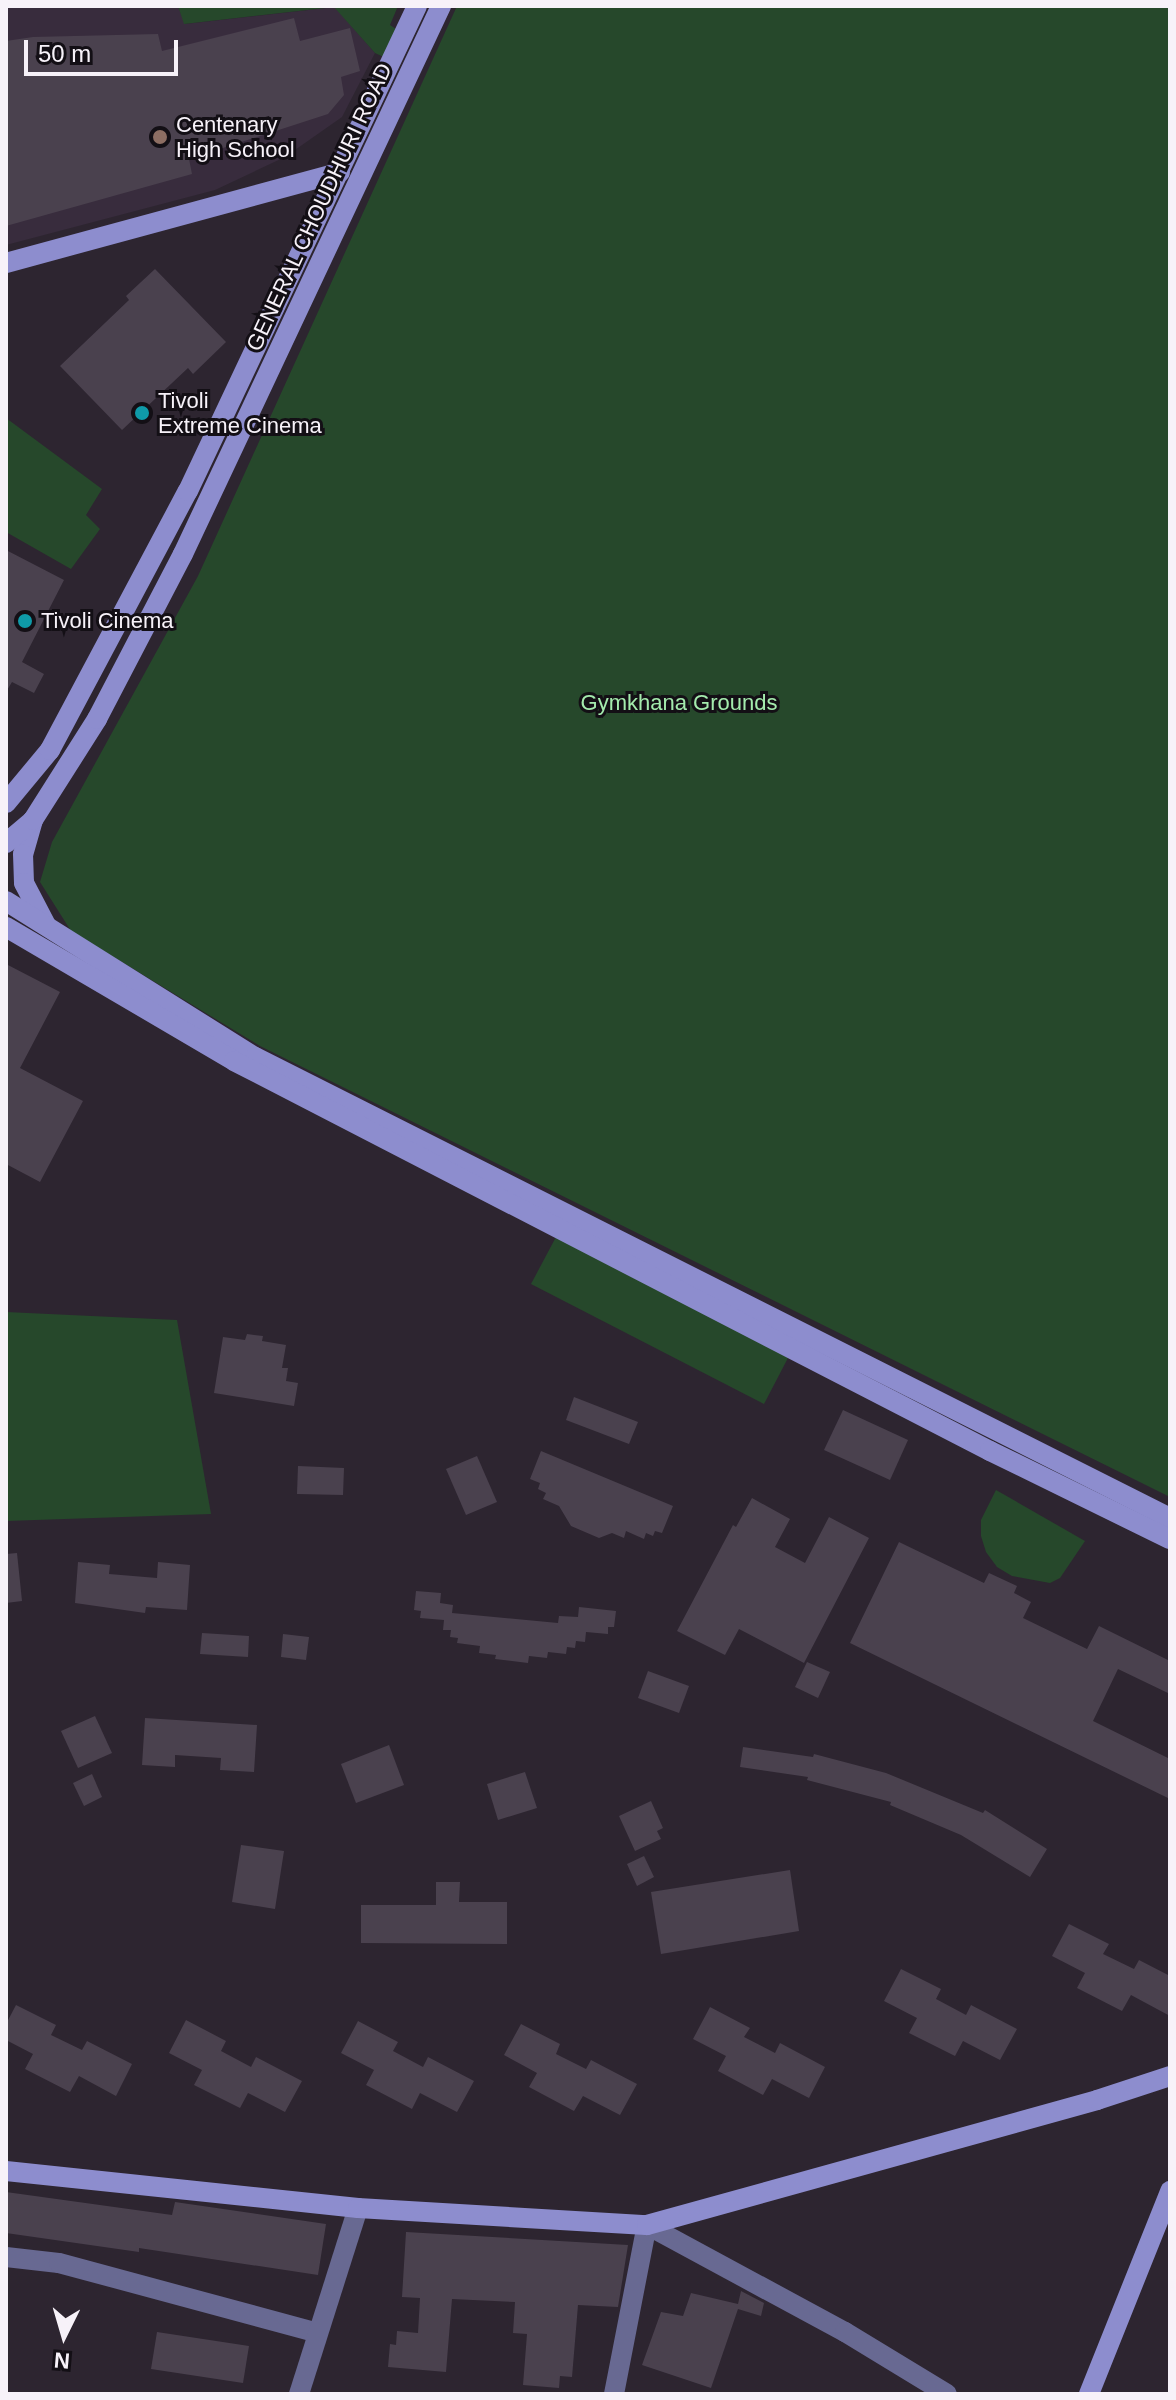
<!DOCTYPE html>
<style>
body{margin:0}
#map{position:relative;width:1176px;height:2400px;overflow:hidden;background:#2d2530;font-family:Helvetica,sans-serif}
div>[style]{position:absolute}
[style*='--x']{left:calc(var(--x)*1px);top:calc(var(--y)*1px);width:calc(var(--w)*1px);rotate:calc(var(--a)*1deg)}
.built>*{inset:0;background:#382c3d}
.green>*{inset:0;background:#26482b}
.building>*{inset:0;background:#4a414e}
.street>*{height:20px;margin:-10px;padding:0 10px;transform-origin:10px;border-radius:10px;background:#686992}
.secondary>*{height:20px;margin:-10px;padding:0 10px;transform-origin:10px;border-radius:10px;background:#8d8dce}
.dots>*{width:22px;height:22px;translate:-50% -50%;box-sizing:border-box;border:4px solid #130f15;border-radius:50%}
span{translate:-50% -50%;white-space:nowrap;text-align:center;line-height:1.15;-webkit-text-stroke:6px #130f15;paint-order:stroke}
.poi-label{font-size:22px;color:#f7f2f9}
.left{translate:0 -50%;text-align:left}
.street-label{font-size:22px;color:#f7f2f9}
.park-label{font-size:22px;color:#a4ebad}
.frame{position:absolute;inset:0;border:8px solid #f7f2f9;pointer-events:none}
.north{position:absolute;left:24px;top:2296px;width:80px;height:80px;-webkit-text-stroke:6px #130f15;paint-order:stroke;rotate:185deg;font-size:22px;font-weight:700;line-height:32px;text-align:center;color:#f7f2f9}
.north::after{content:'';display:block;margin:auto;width:28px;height:36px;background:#f7f2f9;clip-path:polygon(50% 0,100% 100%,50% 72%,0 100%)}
.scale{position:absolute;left:24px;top:40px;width:154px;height:36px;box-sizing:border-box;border:4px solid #f7f2f9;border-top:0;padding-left:10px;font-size:24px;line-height:28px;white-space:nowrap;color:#f7f2f9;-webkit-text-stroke:6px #130f15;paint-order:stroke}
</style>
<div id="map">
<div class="built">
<i style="clip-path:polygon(6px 6px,178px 6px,185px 24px,335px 7px,375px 53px,342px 117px,285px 157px,215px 190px,6px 245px)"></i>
</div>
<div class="green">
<i style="clip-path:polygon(178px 6px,398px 6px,390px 25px,399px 31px,386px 58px,375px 53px,334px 7px,184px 24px)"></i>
<i style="clip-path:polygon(457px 6px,1170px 6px,1170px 1497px,260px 1046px,71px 931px,40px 882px,52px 842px,198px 576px)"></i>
<i style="clip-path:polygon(6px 418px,102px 489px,86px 515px,100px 529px,71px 569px,6px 532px)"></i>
<i style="clip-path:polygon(556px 1237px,789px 1356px,764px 1404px,531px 1284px)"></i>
<i style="clip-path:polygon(6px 1312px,177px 1320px,211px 1514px,6px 1521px)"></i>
<i style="clip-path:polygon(996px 1490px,1085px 1541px,1060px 1578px,1050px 1583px,1012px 1576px,997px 1567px,986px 1552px,981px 1536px,981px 1520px)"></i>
</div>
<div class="building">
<i style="clip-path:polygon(294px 18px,300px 41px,350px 28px,360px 71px,341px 77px,344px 95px,328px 114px,189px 159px,192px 174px,6px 226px,6px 41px,33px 37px,158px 34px,162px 51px)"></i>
<i style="clip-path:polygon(155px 269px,226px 342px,193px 374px,188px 368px,122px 430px,60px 366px,129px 300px,126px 296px)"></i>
<i style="clip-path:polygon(6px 550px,64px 580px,22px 662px,44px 674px,34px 693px,12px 682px,6px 692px)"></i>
<i style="clip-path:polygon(6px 964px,60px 992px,20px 1068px,83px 1101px,40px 1182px,6px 1164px)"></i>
<i style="clip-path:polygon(247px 1334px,263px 1336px,262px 1341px,286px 1345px,282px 1368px,288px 1368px,286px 1381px,298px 1383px,294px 1406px,214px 1393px,223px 1337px,245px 1340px)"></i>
<i style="clip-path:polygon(574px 1397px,638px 1422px,629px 1444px,566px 1420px)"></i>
<i style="clip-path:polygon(843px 1410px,908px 1440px,890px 1480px,824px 1450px)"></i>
<i style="clip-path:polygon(541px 1451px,673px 1506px,662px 1533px,655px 1531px,653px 1536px,646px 1533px,644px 1539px,626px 1531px,624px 1538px,612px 1533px,599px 1538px,571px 1526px,559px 1506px,543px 1499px,546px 1493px,538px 1489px,540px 1483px,530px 1479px)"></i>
<i style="clip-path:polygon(477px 1456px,497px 1502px,466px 1515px,446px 1469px)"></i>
<i style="clip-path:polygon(298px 1466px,344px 1468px,343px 1495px,297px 1494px)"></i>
<i style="clip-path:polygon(752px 1498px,790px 1519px,775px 1547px,805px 1563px,829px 1517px,869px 1538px,804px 1663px,739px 1629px,725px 1655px,677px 1631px,733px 1525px,736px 1527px)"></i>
<i style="clip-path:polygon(899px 1542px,984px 1583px,989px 1573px,1017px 1586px,1014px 1593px,1031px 1602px,1023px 1618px,1087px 1649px,1099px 1626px,1170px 1661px,1170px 1694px,1118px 1669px,1093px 1721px,1170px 1759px,1170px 1799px,850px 1643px)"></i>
<i style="clip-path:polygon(17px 1553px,22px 1601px,6px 1603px,6px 1554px)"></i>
<i style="clip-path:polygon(78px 1562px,110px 1565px,109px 1574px,157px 1578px,158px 1562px,190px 1565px,187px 1610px,146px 1607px,145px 1613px,75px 1603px)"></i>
<i style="clip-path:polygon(416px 1591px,441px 1593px,440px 1603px,453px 1605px,452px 1613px,558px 1623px,559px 1616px,578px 1617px,579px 1607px,616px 1611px,614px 1627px,608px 1627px,608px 1634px,586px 1632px,585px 1642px,576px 1641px,575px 1648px,567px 1647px,566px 1654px,548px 1652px,547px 1658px,529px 1656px,528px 1663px,495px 1659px,496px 1655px,479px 1653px,480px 1646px,457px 1643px,458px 1638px,450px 1637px,451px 1630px,443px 1630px,444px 1620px,420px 1618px,421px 1611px,414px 1610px)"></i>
<i style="clip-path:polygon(202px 1633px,249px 1636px,248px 1657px,200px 1654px)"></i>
<i style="clip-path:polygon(283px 1634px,309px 1637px,306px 1660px,281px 1657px)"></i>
<i style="clip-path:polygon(807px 1662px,830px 1672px,818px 1698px,795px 1687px)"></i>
<i style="clip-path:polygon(648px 1671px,689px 1686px,679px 1713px,638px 1698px)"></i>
<i style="clip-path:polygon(95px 1716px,112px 1753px,78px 1768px,61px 1731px)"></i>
<i style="clip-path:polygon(145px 1718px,257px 1725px,254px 1772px,220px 1770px,221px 1758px,175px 1755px,175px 1767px,142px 1765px)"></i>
<i style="clip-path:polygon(389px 1745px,404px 1785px,356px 1803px,341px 1764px)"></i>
<i style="clip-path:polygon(743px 1747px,813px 1757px,814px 1754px,886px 1773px,983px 1813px,985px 1810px,1047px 1849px,1030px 1877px,961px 1835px,890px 1805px,891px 1802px,807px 1780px,808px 1777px,740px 1767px)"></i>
<i style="clip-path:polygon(525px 1772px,537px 1808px,498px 1820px,487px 1784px)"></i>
<i style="clip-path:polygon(92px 1774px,102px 1797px,84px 1806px,73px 1783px)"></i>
<i style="clip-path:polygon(651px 1801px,663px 1828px,657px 1831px,661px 1839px,635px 1851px,619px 1816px)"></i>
<i style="clip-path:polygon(241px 1845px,284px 1851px,275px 1909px,232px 1902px)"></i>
<i style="clip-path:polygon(644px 1856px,654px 1877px,637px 1886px,627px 1864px)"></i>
<i style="clip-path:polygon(790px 1870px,799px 1931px,661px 1954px,651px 1892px)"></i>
<i style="clip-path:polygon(436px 1882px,460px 1882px,459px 1902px,507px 1902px,507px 1944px,361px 1943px,361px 1905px,436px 1905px)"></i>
<i style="clip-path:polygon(1069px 1924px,1109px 1944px,1103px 1954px,1134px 1969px,1139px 1960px,1170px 1976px,1170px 2016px,1131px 1995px,1122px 2011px,1077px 1988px,1085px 1973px,1052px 1956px)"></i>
<i style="clip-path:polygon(901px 1969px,941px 1989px,936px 1999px,966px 2015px,971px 2005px,1017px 2029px,1000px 2060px,963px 2041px,955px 2056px,909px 2033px,917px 2018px,884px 2001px)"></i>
<i style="clip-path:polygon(16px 2005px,56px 2025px,51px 2035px,82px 2050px,87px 2041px,132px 2064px,116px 2096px,79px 2076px,70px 2092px,25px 2069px,33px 2054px,6px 2040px,6px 2024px)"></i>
<i style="clip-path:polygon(710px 2007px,750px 2028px,744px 2037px,775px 2053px,780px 2043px,825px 2067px,809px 2098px,772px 2079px,763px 2095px,718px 2071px,726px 2056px,693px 2039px)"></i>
<i style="clip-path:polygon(186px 2020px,226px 2041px,221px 2051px,251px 2067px,256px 2057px,302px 2081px,285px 2112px,248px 2093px,240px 2108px,194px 2085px,202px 2070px,169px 2053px)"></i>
<i style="clip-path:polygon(358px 2021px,398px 2042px,393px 2051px,423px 2067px,428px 2057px,474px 2081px,457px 2112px,420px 2093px,412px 2109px,366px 2085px,374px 2070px,341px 2053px)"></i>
<i style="clip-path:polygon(521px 2024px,560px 2044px,556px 2054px,586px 2069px,591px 2060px,637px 2084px,620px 2115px,583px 2096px,574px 2111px,529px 2087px,537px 2073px,504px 2055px)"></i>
<i style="clip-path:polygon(6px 2192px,172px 2215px,175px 2202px,326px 2224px,318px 2275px,139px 2248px,139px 2252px,6px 2233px)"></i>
<i style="clip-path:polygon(406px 2232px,628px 2245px,618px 2307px,578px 2305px,572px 2377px,560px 2376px,559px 2388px,523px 2385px,527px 2334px,513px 2333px,515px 2302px,452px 2299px,446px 2372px,388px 2367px,390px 2344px,396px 2345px,397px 2331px,418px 2333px,420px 2298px,402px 2297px)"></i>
<i style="clip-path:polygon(741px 2291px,764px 2303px,761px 2316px,738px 2309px,711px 2388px,642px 2365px,661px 2312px,683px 2316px,691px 2293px,738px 2304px)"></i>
<i style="clip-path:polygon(157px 2332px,249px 2346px,243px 2383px,151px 2369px)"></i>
</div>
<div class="street">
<i style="--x:6;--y:2257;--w:53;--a:6.5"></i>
<i style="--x:59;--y:2263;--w:268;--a:15.1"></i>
<i style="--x:299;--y:2394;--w:195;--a:-72.4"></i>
<i style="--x:614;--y:2394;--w:172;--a:-79"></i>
<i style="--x:647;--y:2225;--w:225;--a:28.4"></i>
<i style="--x:845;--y:2332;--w:119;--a:31.3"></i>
</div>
<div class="secondary">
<i style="--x:6;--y:263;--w:346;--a:-15.2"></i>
<i style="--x:6;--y:803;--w:69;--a:-50.3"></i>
<i style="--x:50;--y:750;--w:293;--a:-62"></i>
<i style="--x:188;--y:491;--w:536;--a:-64.72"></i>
<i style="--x:33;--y:820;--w:35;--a:106"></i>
<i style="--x:23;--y:854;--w:29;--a:88"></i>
<i style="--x:24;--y:883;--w:47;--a:62.4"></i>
<i style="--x:6;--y:843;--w:35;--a:-40"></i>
<i style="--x:33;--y:820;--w:120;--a:-57.6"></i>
<i style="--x:97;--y:719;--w:186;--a:-62.5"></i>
<i style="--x:183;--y:554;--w:606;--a:-64.79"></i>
<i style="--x:6;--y:901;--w:294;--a:32.1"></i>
<i style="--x:255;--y:1057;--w:1025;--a:26.74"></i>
<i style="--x:6;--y:927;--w:264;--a:30.4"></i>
<i style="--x:234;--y:1061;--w:851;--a:27.29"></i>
<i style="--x:990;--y:1451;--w:200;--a:26.1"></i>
<i style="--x:6;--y:2171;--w:354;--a:6"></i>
<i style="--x:358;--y:2208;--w:289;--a:3.4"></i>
<i style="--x:647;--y:2225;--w:467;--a:-15.5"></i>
<i style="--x:1097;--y:2100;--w:77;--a:-18.2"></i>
<i style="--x:1089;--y:2394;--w:219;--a:-68.2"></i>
</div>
<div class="dots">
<i style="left:160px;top:137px;background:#8d6e63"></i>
<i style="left:142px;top:413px;background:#0f9aa8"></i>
<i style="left:25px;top:621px;background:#0f9aa8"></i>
</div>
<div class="poi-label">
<span class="left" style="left:176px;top:137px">Centenary<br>High School</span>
<span class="left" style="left:158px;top:413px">Tivoli<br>Extreme Cinema</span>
<span class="left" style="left:41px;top:621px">Tivoli Cinema</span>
</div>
<div class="street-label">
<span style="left:319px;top:207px;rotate:-65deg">GENERAL CHOUDHURI ROAD</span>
</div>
<div class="park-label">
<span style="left:679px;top:703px">Gymkhana Grounds</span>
</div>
<div class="frame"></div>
<div class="north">N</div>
<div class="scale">50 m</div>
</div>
